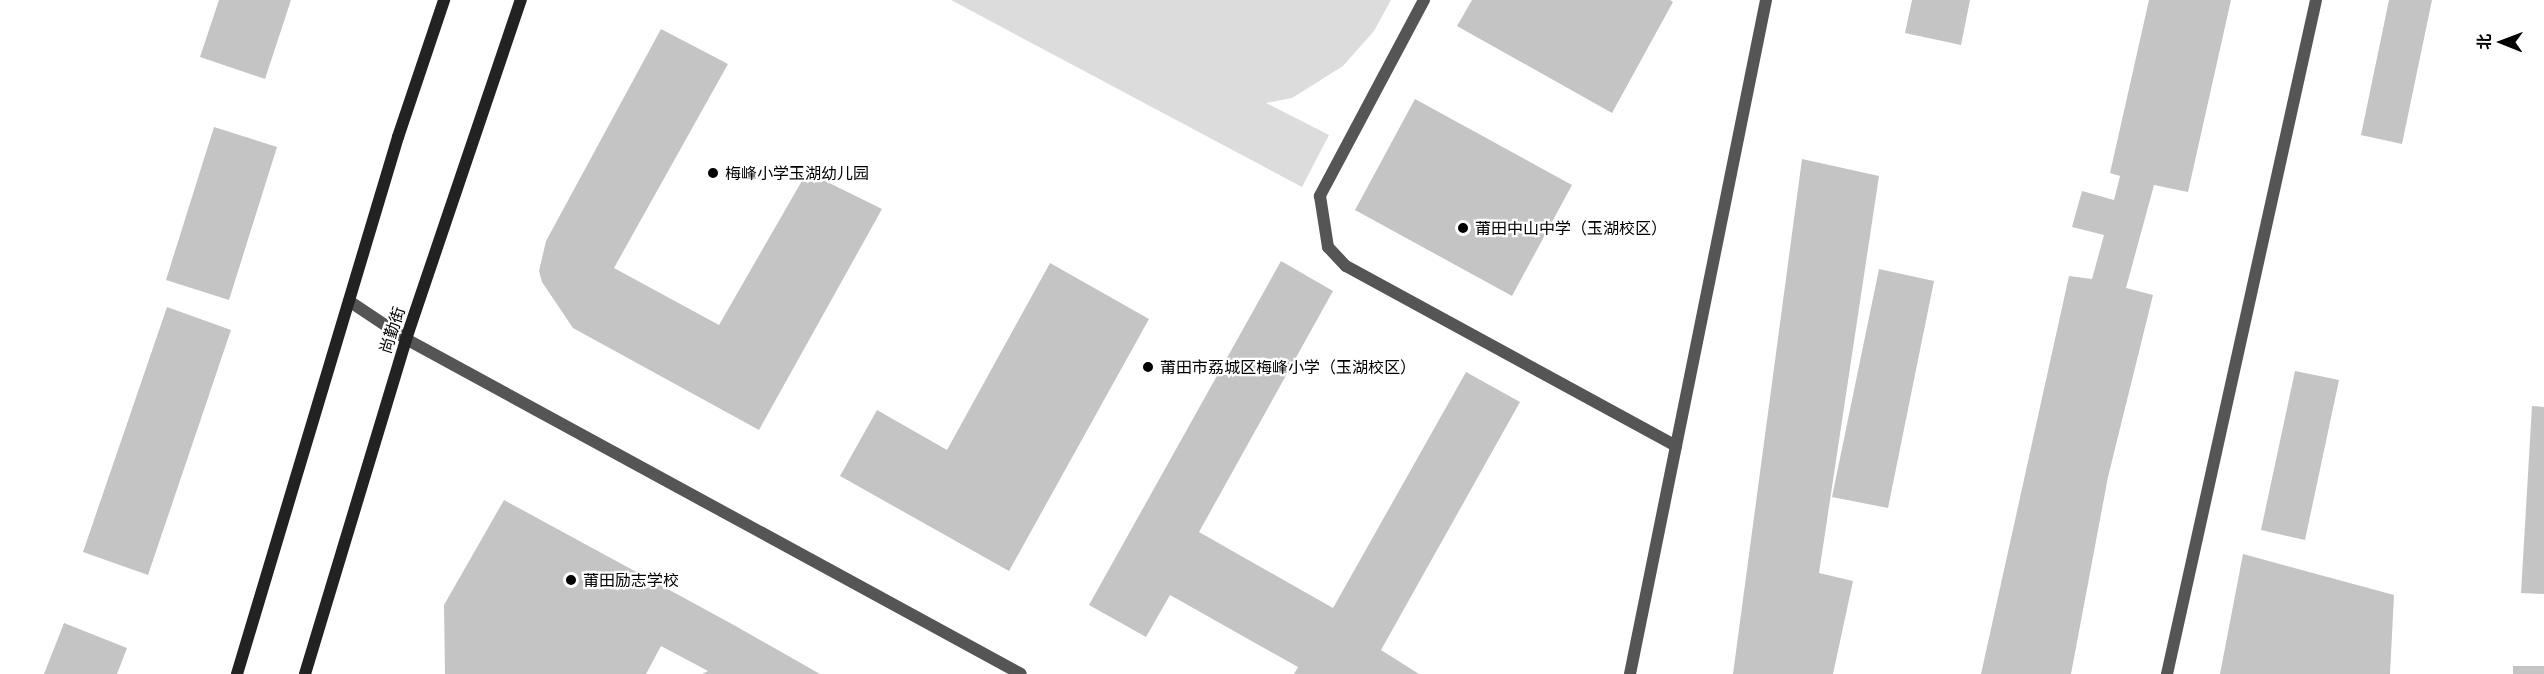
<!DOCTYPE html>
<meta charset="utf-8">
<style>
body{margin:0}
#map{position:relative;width:2544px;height:674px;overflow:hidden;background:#fff;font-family:Inter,"Noto Sans SC",sans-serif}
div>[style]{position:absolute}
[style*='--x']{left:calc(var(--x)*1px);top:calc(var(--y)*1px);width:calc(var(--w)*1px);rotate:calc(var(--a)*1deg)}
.green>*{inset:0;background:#dcdcdc}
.building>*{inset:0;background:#c4c4c4}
.lane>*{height:12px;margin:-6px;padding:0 6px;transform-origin:6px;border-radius:6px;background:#555}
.street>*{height:12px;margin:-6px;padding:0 6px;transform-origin:6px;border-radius:6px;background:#555}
.secondary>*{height:12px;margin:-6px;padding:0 6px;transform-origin:6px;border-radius:6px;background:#222}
.dots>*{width:16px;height:16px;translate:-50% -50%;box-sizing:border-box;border:3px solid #fff;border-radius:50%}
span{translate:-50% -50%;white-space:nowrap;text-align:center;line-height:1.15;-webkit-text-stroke:4.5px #fff;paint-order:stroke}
.poi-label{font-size:16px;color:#000}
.left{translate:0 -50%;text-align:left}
.street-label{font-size:16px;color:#000}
.north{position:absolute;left:2472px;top:12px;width:60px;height:60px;-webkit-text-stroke:4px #fff;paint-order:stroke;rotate:271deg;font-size:16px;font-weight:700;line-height:24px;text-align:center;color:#000}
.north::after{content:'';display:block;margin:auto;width:21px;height:27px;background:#000;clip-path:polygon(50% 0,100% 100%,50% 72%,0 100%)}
</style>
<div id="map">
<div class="green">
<i style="clip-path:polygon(951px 0,1391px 0,1374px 31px,1343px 66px,1292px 98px,1266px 103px,1329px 135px,1302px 187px)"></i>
</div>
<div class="building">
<i style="clip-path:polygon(219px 0,291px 0,265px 79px,200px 57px)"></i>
<i style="clip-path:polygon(1472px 0,1670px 0,1673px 2px,1612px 113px,1457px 26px)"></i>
<i style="clip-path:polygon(1912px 0,1970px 0,1961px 45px,1905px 33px)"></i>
<i style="clip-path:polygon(2149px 0,2231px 0,2188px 192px,2154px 185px,2126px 288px,2153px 295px,2108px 477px,2071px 674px,1981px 674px,2069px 276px,2092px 279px,2104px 235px,2072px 227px,2082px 191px,2114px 200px,2120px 176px,2110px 173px)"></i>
<i style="clip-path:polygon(2389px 0,2432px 0,2402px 144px,2361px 135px)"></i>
<i style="clip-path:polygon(661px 29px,728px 64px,614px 268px,719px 325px,807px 172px,882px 209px,759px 430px,573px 328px,542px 282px,539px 271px,546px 241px)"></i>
<i style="clip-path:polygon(1415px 99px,1572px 185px,1512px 296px,1355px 210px)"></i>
<i style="clip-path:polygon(214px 127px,277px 147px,229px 300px,166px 280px)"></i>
<i style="clip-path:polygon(1802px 159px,1879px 176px,1819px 573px,1853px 581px,1833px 674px,1733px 674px)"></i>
<i style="clip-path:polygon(1281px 261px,1333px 291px,1199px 532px,1333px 608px,1466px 372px,1520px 402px,1381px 650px,1419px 674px,1294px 674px,1298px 667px,1170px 595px,1146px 637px,1089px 605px)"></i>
<i style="clip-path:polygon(1050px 263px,1149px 319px,1009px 571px,840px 476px,877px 410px,947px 450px)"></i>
<i style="clip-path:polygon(1879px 269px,1934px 281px,1888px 508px,1832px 497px)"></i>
<i style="clip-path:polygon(167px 307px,231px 330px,148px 575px,83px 552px)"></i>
<i style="clip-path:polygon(2295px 371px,2339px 380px,2305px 540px,2261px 530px)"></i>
<i style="clip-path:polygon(2532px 406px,2544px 407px,2544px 594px,2521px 593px)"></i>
<i style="clip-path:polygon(504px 500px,732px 624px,820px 674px,702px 674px,708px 671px,661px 646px,646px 674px,445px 674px,444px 605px)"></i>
<i style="clip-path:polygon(2243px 554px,2394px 595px,2390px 674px,2220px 674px)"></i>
<i style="clip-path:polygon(64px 623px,127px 648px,117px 674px,44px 674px)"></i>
<i style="clip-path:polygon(2513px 666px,2544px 666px,2544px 674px,2513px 674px)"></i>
</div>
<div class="lane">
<i style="--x:1424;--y:0;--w:222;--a:118"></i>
<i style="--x:1320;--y:196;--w:52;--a:81.1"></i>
<i style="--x:1328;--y:247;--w:26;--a:47"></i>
<i style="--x:1346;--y:266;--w:376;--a:28.6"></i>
</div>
<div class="street">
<i style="--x:349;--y:301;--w:69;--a:33.7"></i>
<i style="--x:406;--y:339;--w:700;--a:28.58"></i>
<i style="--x:1630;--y:674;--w:688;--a:-78.59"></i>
<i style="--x:2167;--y:674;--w:690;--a:-77.53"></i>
</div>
<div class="secondary">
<i style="--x:237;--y:674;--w:561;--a:-73.31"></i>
<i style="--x:398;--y:137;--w:145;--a:-71.4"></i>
<i style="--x:305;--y:674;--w:350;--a:-73.2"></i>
<i style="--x:406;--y:339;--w:358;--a:-71.3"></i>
</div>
<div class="dots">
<i style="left:713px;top:173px;background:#000"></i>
<i style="left:1463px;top:228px;background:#000"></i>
<i style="left:1148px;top:367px;background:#000"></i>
<i style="left:571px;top:580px;background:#000"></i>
</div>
<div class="poi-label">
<span class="left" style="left:725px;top:173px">梅峰小学玉湖幼儿园</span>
<span class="left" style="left:1475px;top:228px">莆田中山中学（玉湖校区）</span>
<span class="left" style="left:1160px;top:367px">莆田市荔城区梅峰小学（玉湖校区）</span>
<span class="left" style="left:583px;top:580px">莆田励志学校</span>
</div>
<div class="street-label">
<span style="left:392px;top:330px;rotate:-72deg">尚勤街</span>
</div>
<div class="north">北</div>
</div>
